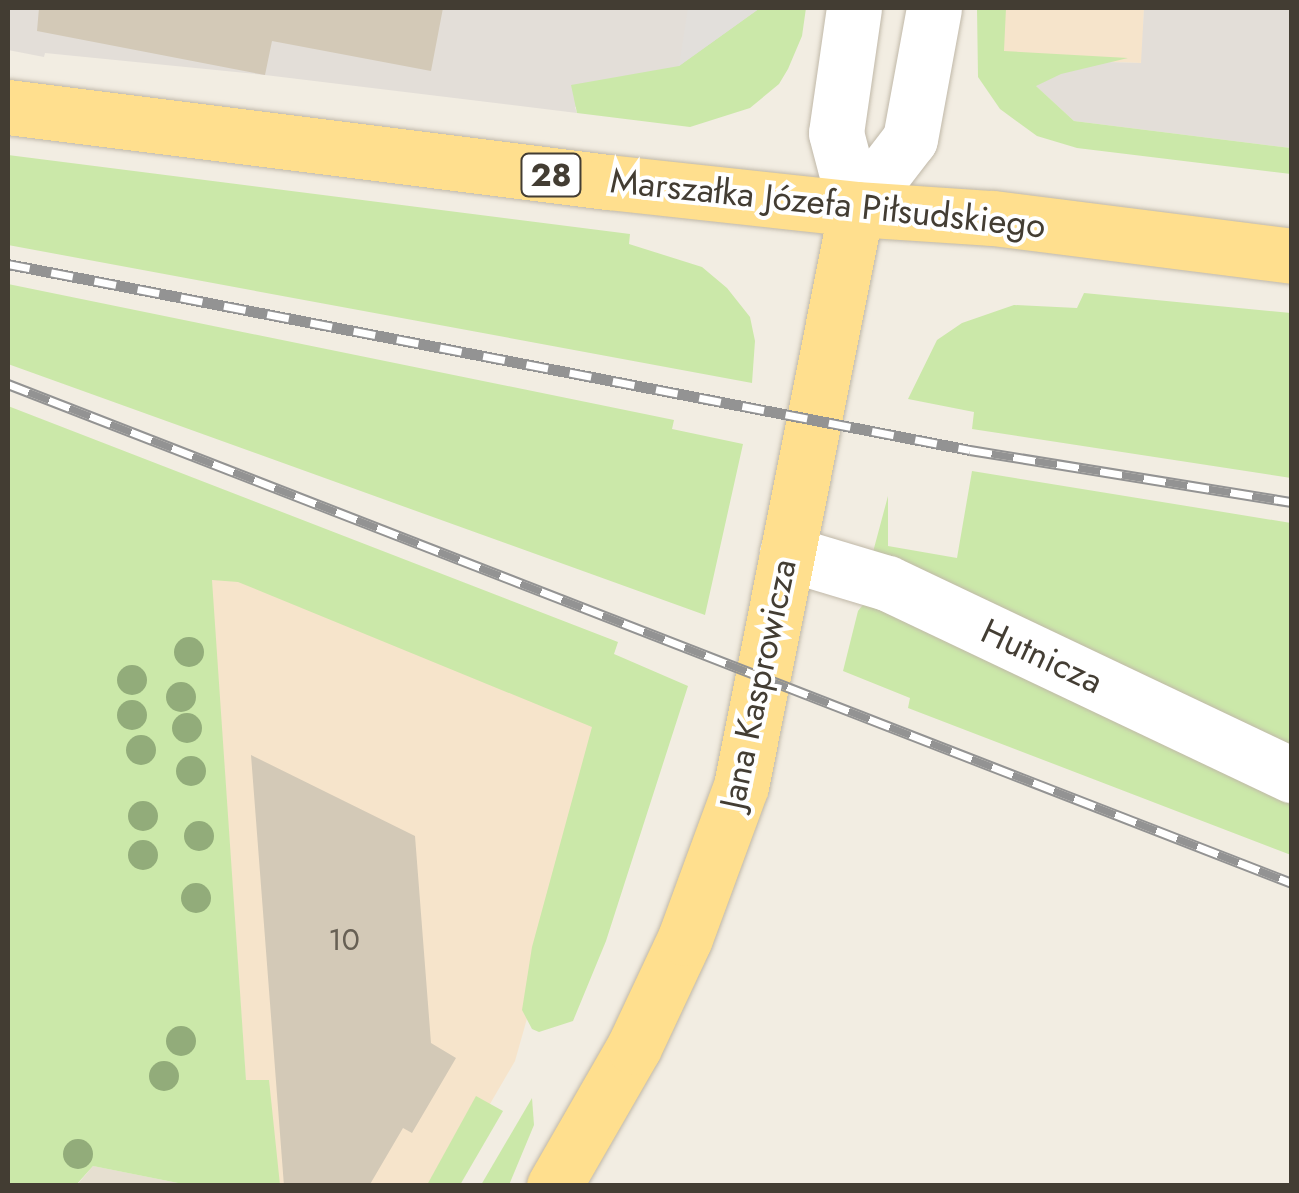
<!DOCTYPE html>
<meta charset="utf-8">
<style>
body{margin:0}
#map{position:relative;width:1299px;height:1193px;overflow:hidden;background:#f2ede2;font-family:Jost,sans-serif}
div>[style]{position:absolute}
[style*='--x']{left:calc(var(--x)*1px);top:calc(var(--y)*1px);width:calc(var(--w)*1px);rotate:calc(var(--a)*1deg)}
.residential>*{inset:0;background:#e6dfd0}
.commercial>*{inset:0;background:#f6e4cb}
.industrial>*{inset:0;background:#e3ded8}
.green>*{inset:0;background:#cbe8a9}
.parking>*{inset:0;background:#e2dfdb}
.building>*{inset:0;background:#d3c9b7}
.roads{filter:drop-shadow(0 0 2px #c0b8a8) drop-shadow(0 0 2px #c0b8a8)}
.minor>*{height:55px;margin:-27.5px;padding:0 27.5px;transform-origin:27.5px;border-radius:27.5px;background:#fff}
.major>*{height:55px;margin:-27.5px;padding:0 27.5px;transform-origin:27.5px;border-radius:27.5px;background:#ffdf8e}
.rail>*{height:11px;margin-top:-5.5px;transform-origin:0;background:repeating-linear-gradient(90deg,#fff 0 22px,#939393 0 44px);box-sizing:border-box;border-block:2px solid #939393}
.trees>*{width:30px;height:30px;margin:-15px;border-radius:50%;background:#92ac7a}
span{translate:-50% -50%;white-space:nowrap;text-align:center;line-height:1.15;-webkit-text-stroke:8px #fff;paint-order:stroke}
.number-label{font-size:30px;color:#676054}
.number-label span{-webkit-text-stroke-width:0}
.shield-label span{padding:2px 8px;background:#fff;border:2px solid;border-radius:8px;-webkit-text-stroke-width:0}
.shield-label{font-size:32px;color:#433d33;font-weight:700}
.street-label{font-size:35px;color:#433d33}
.frame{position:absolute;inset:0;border:10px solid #433d33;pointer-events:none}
</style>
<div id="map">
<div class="residential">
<i style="clip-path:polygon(93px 1166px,188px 1185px,76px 1186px)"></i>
</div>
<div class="commercial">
<i style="clip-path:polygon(993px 8px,1144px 8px,1142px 63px,1006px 59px,991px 45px)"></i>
<i style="clip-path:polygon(210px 563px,610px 725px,515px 1061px,443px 1185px,253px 1185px)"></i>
</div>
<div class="industrial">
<i style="clip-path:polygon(8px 8px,802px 8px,797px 34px,575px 107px,577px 113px,265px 75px,45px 53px,44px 57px,8px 50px)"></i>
<i style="clip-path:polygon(1144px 8px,1291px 8px,1291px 148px,1074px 121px,1006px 59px,1141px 63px)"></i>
</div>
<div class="green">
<i style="clip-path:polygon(760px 8px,806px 8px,802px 36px,788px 69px,779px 84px,750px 108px,690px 127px,577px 113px,571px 85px,679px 66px)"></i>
<i style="clip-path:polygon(977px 8px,1006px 8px,1004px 51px,1128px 58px,1061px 74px,1036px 86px,1074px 121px,1291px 148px,1291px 174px,1077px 148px,1037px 136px,1000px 109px,978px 77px)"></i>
<i style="clip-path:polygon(8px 155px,630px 234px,629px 244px,702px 267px,727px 288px,750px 317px,755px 341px,752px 383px,8px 245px)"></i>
<i style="clip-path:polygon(8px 284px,674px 420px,672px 429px,743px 444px,705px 615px,8px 364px)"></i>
<i style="clip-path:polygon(1084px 293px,1291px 313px,1291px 478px,972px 429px,974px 412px,908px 399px,937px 340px,962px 323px,1014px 305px,1077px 308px)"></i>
<i style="clip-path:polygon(8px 406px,618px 642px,614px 654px,688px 686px,606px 941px,573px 1021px,539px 1032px,532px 1029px,522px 1010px,532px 947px,592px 727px,238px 582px,212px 580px,246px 1080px,269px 1080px,280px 1185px,188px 1185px,93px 1166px,76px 1185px,8px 1185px)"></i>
<i style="clip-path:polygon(972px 471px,1291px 523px,1291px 759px,873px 552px,888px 496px,888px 546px,957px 558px)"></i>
<i style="clip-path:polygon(865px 602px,1291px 786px,1291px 855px,908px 708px,910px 698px,843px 671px,858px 611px)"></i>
<i style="clip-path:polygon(476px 1096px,503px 1111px,460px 1185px,427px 1185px)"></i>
<i style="clip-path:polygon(532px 1098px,534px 1125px,509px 1185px,481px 1185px)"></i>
</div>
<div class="parking">
<i style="clip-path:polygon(688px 8px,760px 8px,679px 66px)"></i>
</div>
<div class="building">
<i style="clip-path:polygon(39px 8px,443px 8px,431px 71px,272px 41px,265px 75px,37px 31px)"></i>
<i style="clip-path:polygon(251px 755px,415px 836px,431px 1043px,456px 1058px,412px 1133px,403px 1128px,369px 1186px,284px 1186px)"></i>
</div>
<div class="roads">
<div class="minor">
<i style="--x:854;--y:8;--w:126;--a:98.2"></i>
<i style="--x:836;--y:133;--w:79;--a:75.3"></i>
<i style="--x:856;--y:209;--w:88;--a:-52.4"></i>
<i style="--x:910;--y:139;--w:133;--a:-79.6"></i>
<i style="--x:787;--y:553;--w:104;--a:16.7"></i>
<i style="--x:887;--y:583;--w:448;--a:25.4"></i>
</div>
<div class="major">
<i style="--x:8;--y:107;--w:605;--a:7.13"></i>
<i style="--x:608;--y:182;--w:249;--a:6.2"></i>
<i style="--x:856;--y:209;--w:137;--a:3.8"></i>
<i style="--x:993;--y:218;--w:301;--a:7.2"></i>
<i style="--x:554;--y:1186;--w:160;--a:-60.1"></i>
<i style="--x:634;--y:1047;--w:120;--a:-64.9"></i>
<i style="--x:685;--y:938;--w:162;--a:-69.8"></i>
<i style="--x:741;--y:786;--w:588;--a:-78.73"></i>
</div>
</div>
<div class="rail">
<i style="--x:8;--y:264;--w:980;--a:10.94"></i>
<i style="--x:970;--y:450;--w:326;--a:9.2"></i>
<i style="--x:8;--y:384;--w:1378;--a:21.24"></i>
</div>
<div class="trees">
<i style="left:189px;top:652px"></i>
<i style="left:132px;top:680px"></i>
<i style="left:181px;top:697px"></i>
<i style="left:132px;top:715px"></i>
<i style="left:187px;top:728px"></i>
<i style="left:141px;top:750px"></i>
<i style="left:191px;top:771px"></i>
<i style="left:143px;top:816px"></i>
<i style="left:199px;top:836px"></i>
<i style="left:143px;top:855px"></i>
<i style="left:196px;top:898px"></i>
<i style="left:181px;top:1041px"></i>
<i style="left:164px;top:1076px"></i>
<i style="left:78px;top:1154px"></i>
</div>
<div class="number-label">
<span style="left:344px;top:940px">10</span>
</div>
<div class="shield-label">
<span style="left:551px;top:175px">28</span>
</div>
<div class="street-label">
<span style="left:828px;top:203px;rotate:6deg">Marszałka Józefa Piłsudskiego</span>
<span style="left:1042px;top:656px;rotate:25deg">Hutnicza</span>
<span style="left:758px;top:684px;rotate:-78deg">Jana Kasprowicza</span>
</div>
<div class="frame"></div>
</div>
